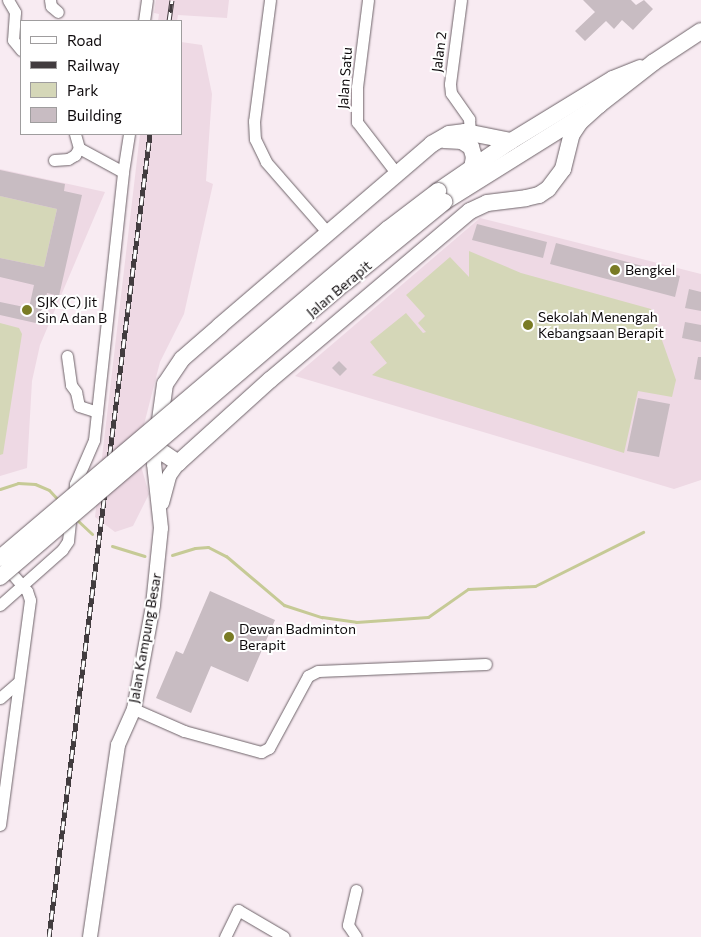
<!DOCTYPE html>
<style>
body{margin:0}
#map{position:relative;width:701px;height:937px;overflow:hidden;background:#f8ebf2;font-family:Commissioner,sans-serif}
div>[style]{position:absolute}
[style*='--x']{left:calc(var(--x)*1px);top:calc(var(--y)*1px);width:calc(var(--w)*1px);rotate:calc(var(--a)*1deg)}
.built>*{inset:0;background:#eed9e4}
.green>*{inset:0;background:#d5d7b8}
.stream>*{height:3px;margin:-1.5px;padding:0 1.5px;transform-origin:1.5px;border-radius:1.5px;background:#c6ca96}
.building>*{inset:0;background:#c8bcc2}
.roads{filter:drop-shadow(0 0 1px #6e6369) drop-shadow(0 0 1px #6e6369)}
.minor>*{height:11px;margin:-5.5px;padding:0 5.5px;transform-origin:5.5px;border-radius:5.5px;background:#fff}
.tertiary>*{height:14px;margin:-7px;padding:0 7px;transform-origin:7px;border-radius:7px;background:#fff}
.secondary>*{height:16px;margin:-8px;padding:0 8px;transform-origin:8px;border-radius:8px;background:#fff}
.rail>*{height:5px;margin-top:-2.5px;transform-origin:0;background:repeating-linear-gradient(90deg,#fff 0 9px,#423c3f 0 18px);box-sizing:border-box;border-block:1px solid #423c3f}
.bridges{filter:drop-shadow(0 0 1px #6e6369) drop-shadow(0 0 1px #6e6369)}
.secondary-bridge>*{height:16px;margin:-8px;padding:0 8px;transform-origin:8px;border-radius:8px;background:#fff}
.dots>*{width:14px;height:14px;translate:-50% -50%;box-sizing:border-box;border:2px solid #fff;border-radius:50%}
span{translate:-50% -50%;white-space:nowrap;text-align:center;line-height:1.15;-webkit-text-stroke:4px #fff;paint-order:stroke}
.street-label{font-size:14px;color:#0e0a0c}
.poi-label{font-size:14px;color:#0e0a0c}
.left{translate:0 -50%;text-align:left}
.legend{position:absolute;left:20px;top:20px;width:162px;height:115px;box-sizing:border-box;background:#fff;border:1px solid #9f9d9e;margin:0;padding:6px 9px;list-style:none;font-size:15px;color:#0e0a0c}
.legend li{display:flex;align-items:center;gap:10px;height:25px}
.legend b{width:25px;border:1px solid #9f9d9e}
</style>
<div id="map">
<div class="built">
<i style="clip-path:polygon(156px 0,229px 0,227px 18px,178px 15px,177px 21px,158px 21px,159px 14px,154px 13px)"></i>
<i style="clip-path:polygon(181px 42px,202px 45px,212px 94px,206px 181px,213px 184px,184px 314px,160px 362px,137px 452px,149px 494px,133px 526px,115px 532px,95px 517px,140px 134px,181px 134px)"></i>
<i style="clip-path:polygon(0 169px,105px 192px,40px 345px,32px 381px,27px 468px,0 476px)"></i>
<i style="clip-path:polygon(480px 218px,701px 274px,701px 480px,674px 489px,295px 376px)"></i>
</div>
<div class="green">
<i style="clip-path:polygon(0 196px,57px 209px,44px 267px,0 258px)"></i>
<i style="clip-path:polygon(469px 251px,521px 273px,651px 309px,676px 380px,672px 397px,638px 391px,624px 453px,372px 375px,387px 363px,370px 342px,406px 313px,423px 333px,426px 332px,418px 323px,425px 316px,406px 295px,450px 257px,469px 277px)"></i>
<i style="clip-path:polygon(0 323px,19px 328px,22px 334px,3px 454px,0 455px)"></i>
</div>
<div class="stream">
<i style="--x:0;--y:489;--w:19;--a:-18"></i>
<i style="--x:18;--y:483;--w:17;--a:3"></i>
<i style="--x:35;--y:484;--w:15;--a:23"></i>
<i style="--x:49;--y:490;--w:16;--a:47"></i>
<i style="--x:76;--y:519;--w:22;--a:43"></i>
<i style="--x:112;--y:546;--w:34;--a:17"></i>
<i style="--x:172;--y:555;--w:24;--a:-17"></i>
<i style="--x:195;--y:548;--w:13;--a:-4"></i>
<i style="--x:208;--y:547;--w:20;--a:27"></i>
<i style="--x:226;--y:556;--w:76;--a:40.2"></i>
<i style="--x:284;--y:605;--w:40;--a:18"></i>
<i style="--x:322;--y:617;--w:34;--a:8"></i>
<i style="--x:356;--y:622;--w:72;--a:-4"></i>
<i style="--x:428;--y:617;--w:49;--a:-35"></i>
<i style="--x:468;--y:589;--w:67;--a:-2.6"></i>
<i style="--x:535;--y:586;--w:121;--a:-26.6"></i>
</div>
<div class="building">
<i style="clip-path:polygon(583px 0,631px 0,636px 5px,644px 0,653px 9px,633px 30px,622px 20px,614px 29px,606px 21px,585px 41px,575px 31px,595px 12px)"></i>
<i style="clip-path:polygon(0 170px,65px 184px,64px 191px,82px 195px,59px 296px,47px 293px,40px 324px,0 315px,0 302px,29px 308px,34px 285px,0 277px,0 258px,44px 267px,57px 209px,0 196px)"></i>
<i style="clip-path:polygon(477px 224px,547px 242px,543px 258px,472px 240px)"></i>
<i style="clip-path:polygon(556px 243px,680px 276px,675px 297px,550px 264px)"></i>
<i style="clip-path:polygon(689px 289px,701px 292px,701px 311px,685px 308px)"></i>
<i style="clip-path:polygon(685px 322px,701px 325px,701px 342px,682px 338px)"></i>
<i style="clip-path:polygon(698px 357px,701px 357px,701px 380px,694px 379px)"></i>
<i style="clip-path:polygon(339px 361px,347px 369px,340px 376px,332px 368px)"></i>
<i style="clip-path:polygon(638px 398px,670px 404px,659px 457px,627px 451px)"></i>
<i style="clip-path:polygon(210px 591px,275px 620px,248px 682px,211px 666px,191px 713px,156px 698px,176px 651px,183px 654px)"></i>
</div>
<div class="roads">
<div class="minor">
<i style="--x:8;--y:0;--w:14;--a:60"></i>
<i style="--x:15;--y:12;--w:28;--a:94"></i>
<i style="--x:13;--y:40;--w:13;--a:51"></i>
<i style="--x:50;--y:0;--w:6;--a:81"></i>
<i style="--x:51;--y:6;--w:9;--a:41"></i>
<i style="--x:270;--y:0;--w:122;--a:97.5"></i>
<i style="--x:254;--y:121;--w:18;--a:87"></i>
<i style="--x:255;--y:139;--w:25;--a:64"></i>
<i style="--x:266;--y:162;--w:94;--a:48.9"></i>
<i style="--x:368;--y:0;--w:88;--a:97.2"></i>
<i style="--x:357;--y:87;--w:35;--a:90"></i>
<i style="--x:357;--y:122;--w:66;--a:52.4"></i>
<i style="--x:461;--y:0;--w:85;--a:97.5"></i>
<i style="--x:450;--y:84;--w:9;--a:84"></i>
<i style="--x:451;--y:93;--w:32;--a:55"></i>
<i style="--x:469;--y:119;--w:14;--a:86"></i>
<i style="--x:144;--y:21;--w:21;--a:-82"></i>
<i style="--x:75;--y:134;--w:15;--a:74"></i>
<i style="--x:79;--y:148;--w:50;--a:28.6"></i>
<i style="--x:54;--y:160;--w:14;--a:-4"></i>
<i style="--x:68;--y:159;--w:8;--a:-30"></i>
<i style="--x:75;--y:155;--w:8;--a:-60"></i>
<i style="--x:67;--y:356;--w:29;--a:82"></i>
<i style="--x:71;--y:385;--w:9;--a:54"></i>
<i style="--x:76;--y:392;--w:14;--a:78"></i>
<i style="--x:79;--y:406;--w:19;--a:18"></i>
<i style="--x:74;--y:498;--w:14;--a:-86"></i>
<i style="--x:75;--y:484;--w:48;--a:-66.6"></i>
<i style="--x:94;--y:440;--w:270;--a:-83.8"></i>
<i style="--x:123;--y:172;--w:38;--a:-81"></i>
<i style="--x:0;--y:605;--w:83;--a:-41.6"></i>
<i style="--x:62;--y:550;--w:11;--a:-56"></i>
<i style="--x:68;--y:541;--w:27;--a:-84"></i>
<i style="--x:0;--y:698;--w:23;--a:-41"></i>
<i style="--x:134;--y:709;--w:55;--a:23.7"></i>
<i style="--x:184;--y:731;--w:80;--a:15.3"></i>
<i style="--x:261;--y:752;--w:9;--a:-27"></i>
<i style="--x:269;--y:748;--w:82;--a:-61.6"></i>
<i style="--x:308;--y:676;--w:11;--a:-27"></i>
<i style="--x:318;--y:671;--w:168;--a:-2.4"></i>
<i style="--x:0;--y:825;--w:227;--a:-82.4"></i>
<i style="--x:30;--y:600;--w:9;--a:-108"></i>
<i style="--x:27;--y:591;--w:35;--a:-131"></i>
<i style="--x:356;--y:890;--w:36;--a:103"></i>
<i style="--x:348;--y:925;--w:14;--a:56"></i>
<i style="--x:225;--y:937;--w:30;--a:-64"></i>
<i style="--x:238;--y:910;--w:53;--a:30.4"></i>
</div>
<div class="tertiary">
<i style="--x:162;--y:503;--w:28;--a:-75"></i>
<i style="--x:169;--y:476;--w:16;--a:-55"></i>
<i style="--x:90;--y:937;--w:194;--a:-81.7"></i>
<i style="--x:118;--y:745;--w:39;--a:-66"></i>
<i style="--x:134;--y:709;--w:106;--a:-79.6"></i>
<i style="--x:153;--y:605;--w:77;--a:-84.1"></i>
<i style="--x:161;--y:528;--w:64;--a:-96.2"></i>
<i style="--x:154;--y:464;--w:16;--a:-83"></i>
</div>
<div class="secondary">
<i style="--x:444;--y:140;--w:18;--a:3"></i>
<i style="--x:462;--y:141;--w:11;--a:34"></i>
<i style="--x:471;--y:147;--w:10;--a:73"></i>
<i style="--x:474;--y:157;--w:11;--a:100"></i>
<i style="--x:511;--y:141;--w:47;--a:-168.9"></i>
<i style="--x:465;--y:132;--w:16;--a:173"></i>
<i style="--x:449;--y:134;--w:20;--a:150"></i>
<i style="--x:432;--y:144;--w:279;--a:139.4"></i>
<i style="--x:220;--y:326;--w:50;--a:139"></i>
<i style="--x:182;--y:359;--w:30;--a:124"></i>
<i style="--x:165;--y:384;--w:65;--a:98"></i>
<i style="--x:156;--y:448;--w:27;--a:34"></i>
<i style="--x:178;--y:463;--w:124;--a:-42.1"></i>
<i style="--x:270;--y:380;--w:262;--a:-40.2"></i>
<i style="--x:470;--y:211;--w:19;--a:-25"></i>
<i style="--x:487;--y:203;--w:39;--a:-7"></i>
<i style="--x:526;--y:198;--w:13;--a:-13"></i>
<i style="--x:539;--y:195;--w:11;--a:-34"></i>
<i style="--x:548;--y:189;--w:25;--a:-53"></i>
<i style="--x:563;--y:169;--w:36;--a:-76"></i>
<i style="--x:572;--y:134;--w:14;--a:-56"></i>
<i style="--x:580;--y:122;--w:25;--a:-42"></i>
<i style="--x:438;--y:191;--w:85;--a:-34.4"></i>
<i style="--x:508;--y:143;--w:123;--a:-31.4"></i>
<i style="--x:613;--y:79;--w:29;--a:-22"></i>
<i style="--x:444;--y:202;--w:183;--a:-32"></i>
<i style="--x:599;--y:105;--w:70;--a:-38"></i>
<i style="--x:654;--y:62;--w:56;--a:-33.4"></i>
</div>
</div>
<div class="rail">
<i style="--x:169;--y:21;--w:21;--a:-82"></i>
<i style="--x:49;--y:937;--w:809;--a:-82.83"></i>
</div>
<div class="bridges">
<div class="secondary-bridge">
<i style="--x:0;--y:558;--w:509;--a:-40.3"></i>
<i style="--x:388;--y:229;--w:63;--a:-37.2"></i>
<i style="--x:0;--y:577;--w:455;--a:-40.5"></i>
<i style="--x:346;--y:282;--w:127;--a:-39.2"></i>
</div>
</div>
<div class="dots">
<i style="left:615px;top:270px;background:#797b24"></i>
<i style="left:27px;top:310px;background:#797b24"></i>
<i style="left:528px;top:325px;background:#797b24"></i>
<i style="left:229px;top:637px;background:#797b24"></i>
</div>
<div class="street-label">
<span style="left:439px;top:52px;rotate:-83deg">Jalan 2</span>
<span style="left:345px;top:78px;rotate:-86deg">Jalan Satu</span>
<span style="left:339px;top:289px;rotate:-40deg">Jalan Berapit</span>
<span style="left:145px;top:638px;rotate:-80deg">Jalan Kampung Besar</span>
</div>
<div class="poi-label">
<span class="left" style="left:625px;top:270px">Bengkel</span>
<span class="left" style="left:37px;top:310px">SJK (C) Jit<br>Sin A dan B</span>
<span class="left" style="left:538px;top:325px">Sekolah Menengah<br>Kebangsaan Berapit</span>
<span class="left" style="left:239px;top:637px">Dewan Badminton<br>Berapit</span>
</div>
<ul class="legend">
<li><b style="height:6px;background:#fff"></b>Road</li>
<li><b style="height:6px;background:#423c3f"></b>Railway</li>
<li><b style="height:14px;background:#d5d7b8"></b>Park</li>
<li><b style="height:14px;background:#c8bcc2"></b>Building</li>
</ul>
</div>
